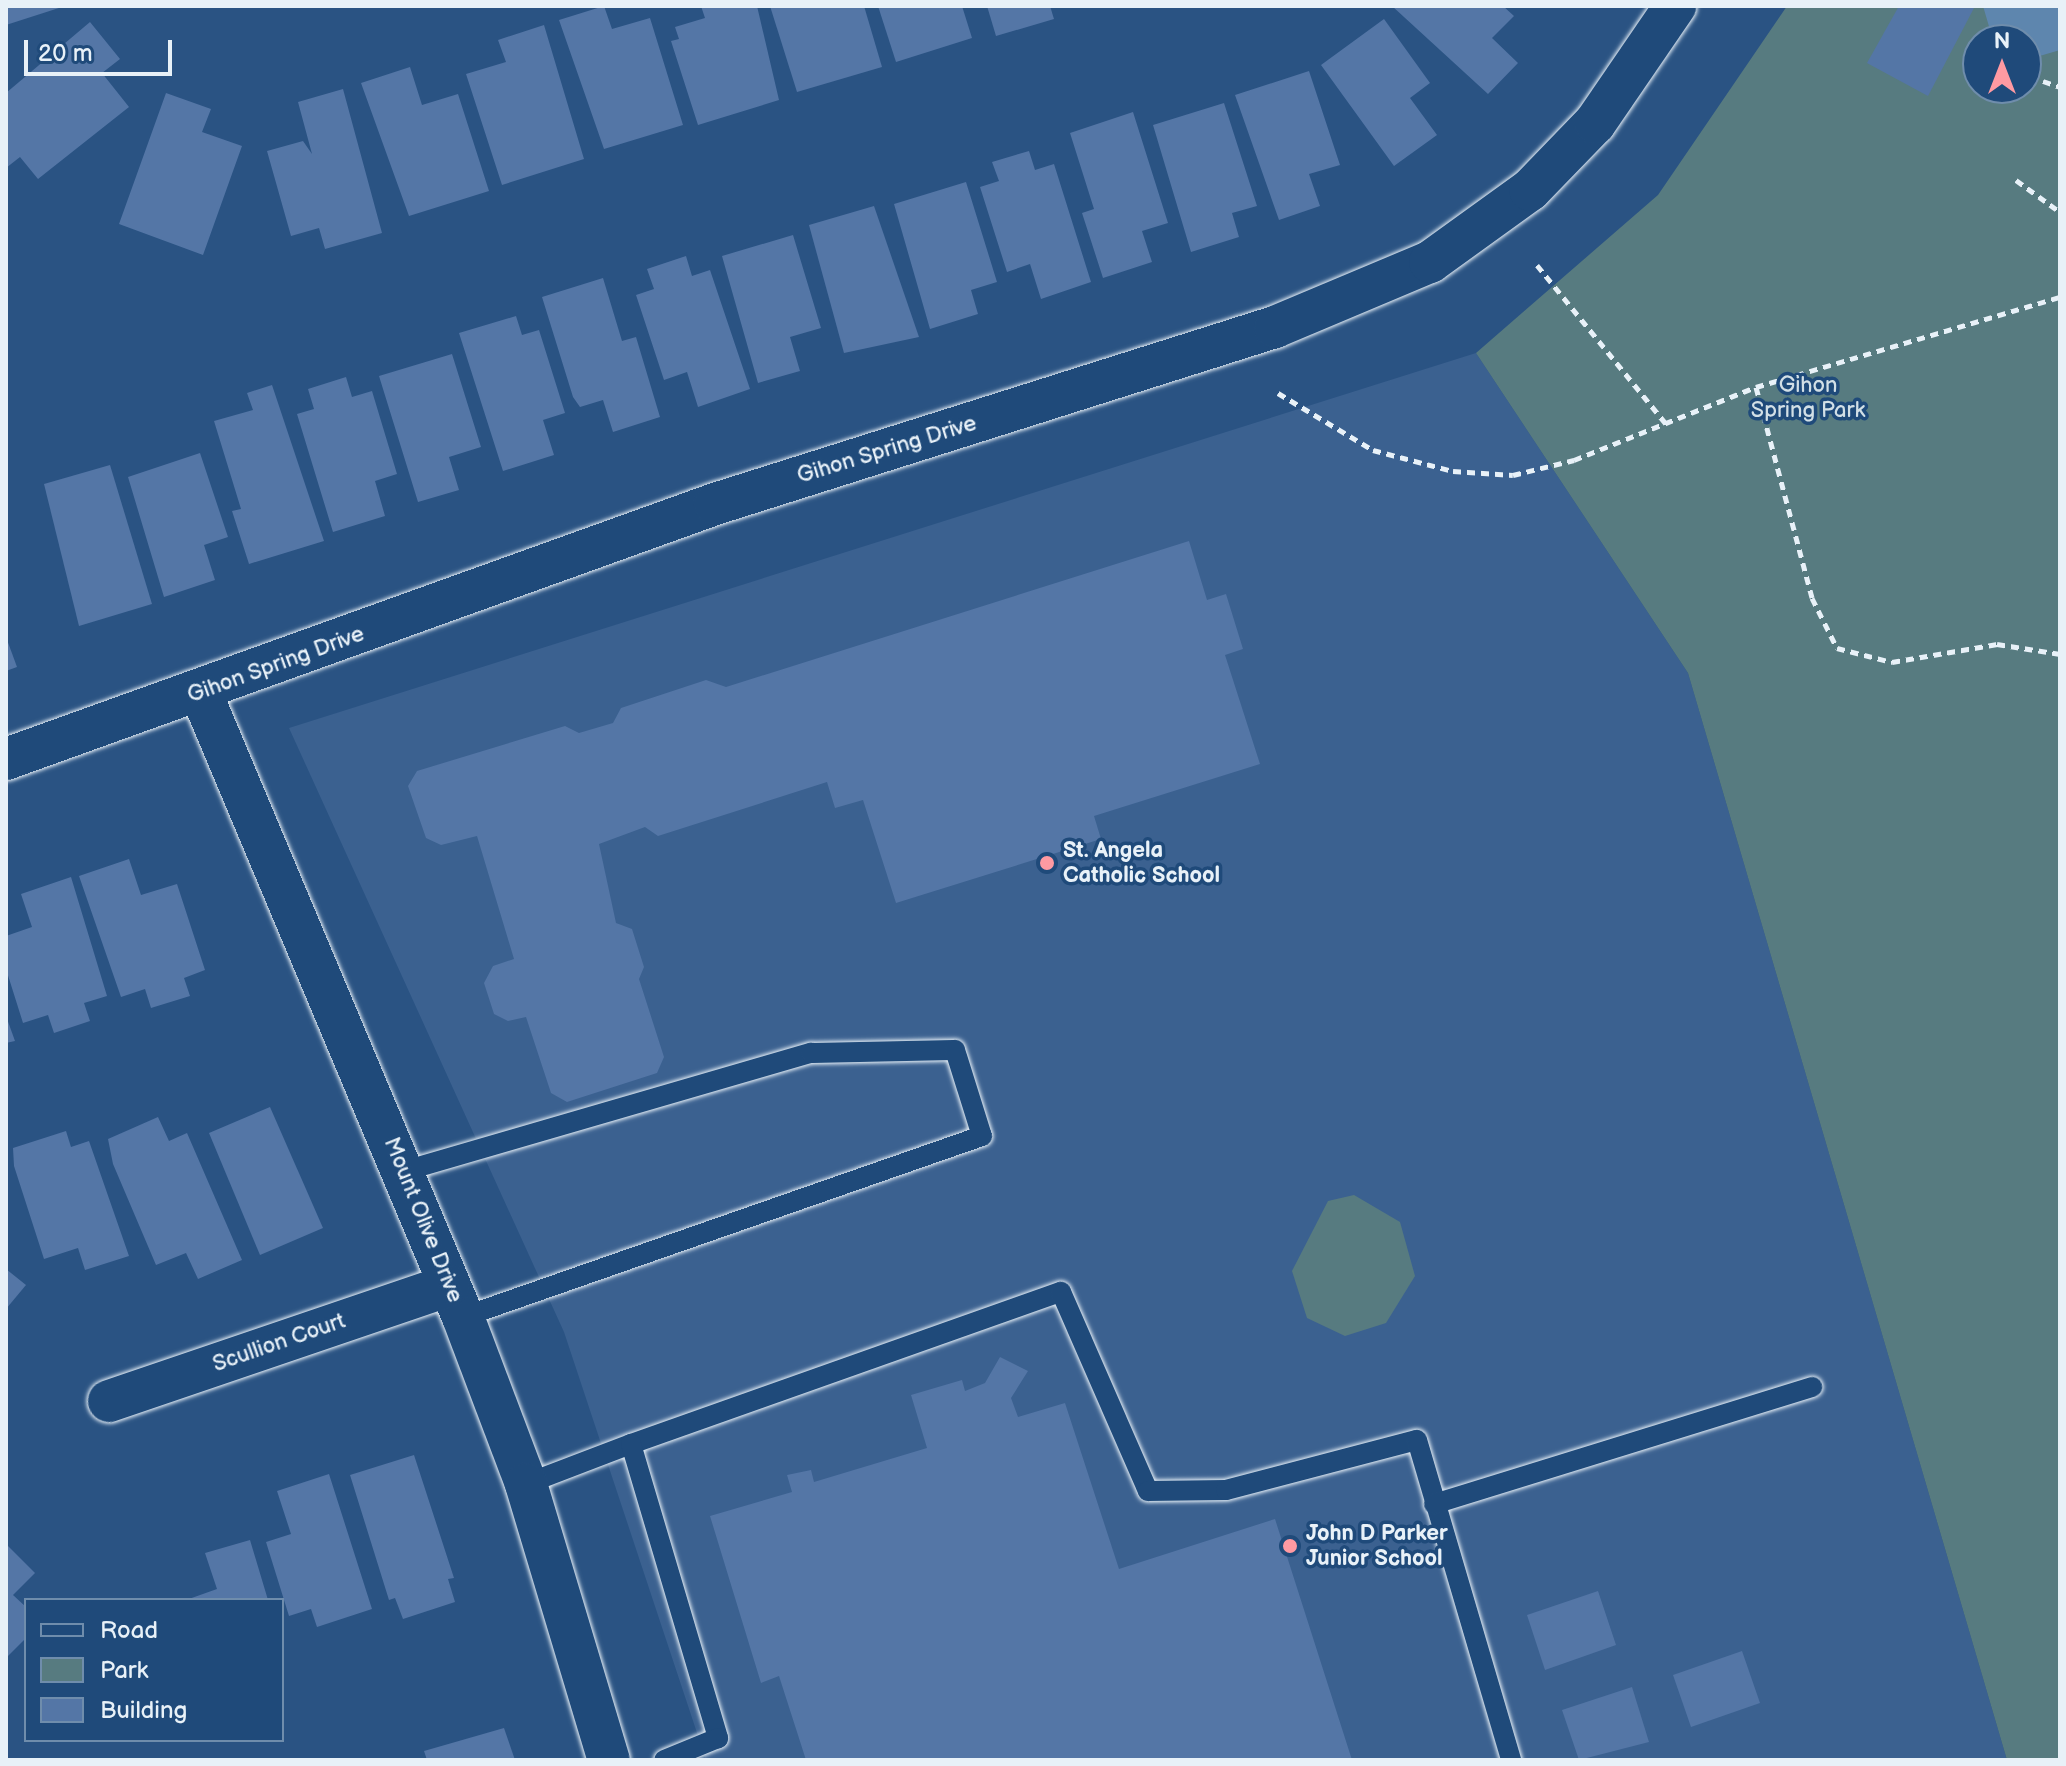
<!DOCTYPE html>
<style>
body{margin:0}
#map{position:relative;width:2066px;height:1766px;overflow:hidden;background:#2a5383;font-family:"Balsamiq Sans",sans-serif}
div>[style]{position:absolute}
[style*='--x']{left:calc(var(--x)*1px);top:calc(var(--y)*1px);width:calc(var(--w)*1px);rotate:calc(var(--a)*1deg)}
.built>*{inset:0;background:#3b6190}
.green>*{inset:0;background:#577b80}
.water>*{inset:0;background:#5e86ae}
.building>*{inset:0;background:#5476a6}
.path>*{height:5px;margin-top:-2.5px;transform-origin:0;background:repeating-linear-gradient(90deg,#e8f1f8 0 8px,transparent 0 14px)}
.roads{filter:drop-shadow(0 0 2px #e8f1f8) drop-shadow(0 0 2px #e8f1f8)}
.service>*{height:20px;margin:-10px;padding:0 10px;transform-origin:10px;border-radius:10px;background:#1f4a7a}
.minor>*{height:42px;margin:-21px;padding:0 21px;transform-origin:21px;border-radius:21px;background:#1f4a7a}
.dots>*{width:22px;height:22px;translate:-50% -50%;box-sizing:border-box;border:4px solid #1f4a7a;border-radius:50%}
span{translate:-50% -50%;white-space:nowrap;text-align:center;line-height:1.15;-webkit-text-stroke:7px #1f4a7a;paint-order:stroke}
.park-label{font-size:22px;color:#d2dfe6}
.street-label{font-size:22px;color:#e8f1f8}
.poi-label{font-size:22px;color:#e8f1f8;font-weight:700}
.left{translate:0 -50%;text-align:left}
.frame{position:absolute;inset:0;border:8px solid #e8f1f8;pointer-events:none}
.legend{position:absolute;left:24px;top:1598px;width:260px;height:144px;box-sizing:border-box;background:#1f4a7a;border:2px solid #6f8dac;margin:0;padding:10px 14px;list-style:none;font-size:24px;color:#e8f1f8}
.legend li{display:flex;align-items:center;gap:16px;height:40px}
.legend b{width:40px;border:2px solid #6f8dac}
.north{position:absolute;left:1962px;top:24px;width:80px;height:80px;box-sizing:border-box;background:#1f4a7a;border:2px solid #6f8dac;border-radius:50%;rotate:0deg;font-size:22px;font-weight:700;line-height:32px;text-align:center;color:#e8f1f8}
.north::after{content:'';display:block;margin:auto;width:28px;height:36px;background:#ff9aa2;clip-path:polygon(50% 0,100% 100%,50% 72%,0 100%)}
.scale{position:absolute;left:24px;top:40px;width:148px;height:36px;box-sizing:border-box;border:4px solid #e8f1f8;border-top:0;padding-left:10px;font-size:24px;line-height:28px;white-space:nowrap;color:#e8f1f8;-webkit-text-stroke:6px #1f4a7a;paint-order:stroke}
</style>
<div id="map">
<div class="built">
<i style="clip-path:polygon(1476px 353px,1688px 673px,2007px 1760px,706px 1760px,564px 1332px,289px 728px)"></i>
</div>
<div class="green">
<i style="clip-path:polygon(evenodd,1787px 6px,2060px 6px,2060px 1760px,2007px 1760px,1688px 673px,1476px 353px,1658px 195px,1787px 6px,1978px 40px,2026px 40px,2026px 88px,1978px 88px,1978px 40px)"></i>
<i style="clip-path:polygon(1354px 1195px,1400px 1222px,1415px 1276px,1386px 1323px,1345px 1336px,1307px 1318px,1292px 1271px,1328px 1201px)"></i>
</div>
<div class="water">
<i style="clip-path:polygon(1983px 6px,2060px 6px,2060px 50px,2026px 60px,2026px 40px,1993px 40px)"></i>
</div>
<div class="building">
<i style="clip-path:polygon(6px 6px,62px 6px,62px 7px,6px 25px)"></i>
<i style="clip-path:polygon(604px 6px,612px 29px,650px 18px,683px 125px,604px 149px,559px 20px)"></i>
<i style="clip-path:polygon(701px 6px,757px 6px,779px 100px,698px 125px,671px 41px,679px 39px,675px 27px,705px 18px)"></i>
<i style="clip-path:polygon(770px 6px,864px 6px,882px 67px,797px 92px)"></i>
<i style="clip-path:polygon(878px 6px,962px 6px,972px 38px,896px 62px)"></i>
<i style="clip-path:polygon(987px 6px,1050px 6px,1054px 19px,996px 36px)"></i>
<i style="clip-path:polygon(1392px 6px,1503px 6px,1514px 16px,1492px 38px,1518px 63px,1488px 94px)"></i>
<i style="clip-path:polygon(1899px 6px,1975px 6px,1928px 96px,1867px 63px)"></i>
<i style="clip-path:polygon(1384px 19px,1430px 83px,1410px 98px,1437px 135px,1394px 166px,1321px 65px)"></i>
<i style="clip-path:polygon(90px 22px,120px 59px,102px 73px,129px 107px,38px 179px,20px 157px,6px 168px,6px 93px)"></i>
<i style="clip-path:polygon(544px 25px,584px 159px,502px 185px,466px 74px,506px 62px,498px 40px)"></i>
<i style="clip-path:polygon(410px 67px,422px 105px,458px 94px,489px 191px,409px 216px,361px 83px)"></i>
<i style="clip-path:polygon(1309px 71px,1340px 165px,1309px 174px,1320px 206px,1279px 220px,1235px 95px)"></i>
<i style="clip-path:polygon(343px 89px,382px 233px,325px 249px,319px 228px,291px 236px,267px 151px,303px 141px,312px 154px,298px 102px)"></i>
<i style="clip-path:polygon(166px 93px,211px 109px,202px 132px,242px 146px,203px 255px,119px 224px)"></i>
<i style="clip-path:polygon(1224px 103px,1257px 206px,1232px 213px,1239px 237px,1191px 252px,1153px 125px)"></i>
<i style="clip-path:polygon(1133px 112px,1168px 223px,1142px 231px,1152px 262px,1103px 278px,1082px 213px,1094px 209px,1070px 133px)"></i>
<i style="clip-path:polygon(1029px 151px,1035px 170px,1054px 164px,1091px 282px,1041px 299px,1030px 264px,1007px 272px,980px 187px,999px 181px,992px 162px)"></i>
<i style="clip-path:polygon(966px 182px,997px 282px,971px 290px,978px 314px,930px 329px,894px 204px)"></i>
<i style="clip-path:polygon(874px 206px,919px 337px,844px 353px,809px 225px)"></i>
<i style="clip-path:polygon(793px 235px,821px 328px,790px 337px,800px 371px,758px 383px,722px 256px)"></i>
<i style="clip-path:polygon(686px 256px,692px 276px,710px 270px,750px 389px,698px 407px,687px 372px,664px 380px,636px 295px,654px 289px,647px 269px)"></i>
<i style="clip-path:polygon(603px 278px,622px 341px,636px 337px,660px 417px,613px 432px,603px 400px,580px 407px,573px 397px,542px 297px)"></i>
<i style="clip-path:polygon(516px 316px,522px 335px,539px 330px,565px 413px,543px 420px,554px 455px,503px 471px,459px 333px)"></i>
<i style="clip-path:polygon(452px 354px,481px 447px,449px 457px,459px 490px,418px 502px,379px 376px)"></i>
<i style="clip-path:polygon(346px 377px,352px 397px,372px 391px,397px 474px,375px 481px,385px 516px,333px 532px,297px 414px,314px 409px,308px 389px)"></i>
<i style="clip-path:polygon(272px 385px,324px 541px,249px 564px,232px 511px,241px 509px,214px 421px,253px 410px,247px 393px)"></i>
<i style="clip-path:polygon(200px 453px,228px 537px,204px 545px,215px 580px,164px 597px,128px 477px)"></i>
<i style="clip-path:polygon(110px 465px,152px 604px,79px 626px,44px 484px)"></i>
<i style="clip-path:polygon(1189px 541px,1207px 600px,1226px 594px,1243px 649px,1225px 655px,1260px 764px,1094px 816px,1101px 839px,896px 903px,863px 800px,835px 808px,827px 782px,658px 836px,645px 827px,599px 844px,616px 923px,632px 929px,644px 967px,639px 979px,664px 1057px,657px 1073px,567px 1102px,551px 1093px,526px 1017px,508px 1021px,494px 1014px,484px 983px,493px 966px,514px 959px,477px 836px,441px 845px,426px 838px,408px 786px,417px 771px,565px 726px,579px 733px,613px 723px,621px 708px,706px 680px,726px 687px)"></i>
<i style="clip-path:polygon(6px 637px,17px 667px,6px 671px)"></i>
<i style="clip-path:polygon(129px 859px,141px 895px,177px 884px,205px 970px,184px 978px,190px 996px,151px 1008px,145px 989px,121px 997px,79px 876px)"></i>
<i style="clip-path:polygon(71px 877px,107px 996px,84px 1003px,90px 1021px,54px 1033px,48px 1015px,23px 1023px,6px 969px,6px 936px,32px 927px,21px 894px)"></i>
<i style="clip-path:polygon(6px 1016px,15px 1041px,6px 1043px)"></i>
<i style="clip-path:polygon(270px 1107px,323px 1228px,260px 1255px,209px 1133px)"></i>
<i style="clip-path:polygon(158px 1117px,169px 1141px,187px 1133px,242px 1260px,198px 1279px,186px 1253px,156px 1265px,113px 1164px,108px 1139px)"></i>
<i style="clip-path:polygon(66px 1131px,71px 1147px,89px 1141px,129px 1256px,85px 1270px,78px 1248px,44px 1259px,14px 1166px,13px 1148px)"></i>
<i style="clip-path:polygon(6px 1269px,26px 1285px,6px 1309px)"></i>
<i style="clip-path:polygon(1000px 1357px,1028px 1371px,1011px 1398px,1018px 1417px,1065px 1403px,1119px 1569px,1275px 1519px,1352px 1760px,806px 1760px,779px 1676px,761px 1683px,710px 1516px,792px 1492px,787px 1475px,811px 1470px,814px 1482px,927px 1448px,911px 1395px,962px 1380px,965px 1391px,985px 1383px)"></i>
<i style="clip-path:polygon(414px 1455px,454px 1578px,448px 1579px,455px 1602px,403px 1619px,395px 1598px,389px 1600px,350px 1475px)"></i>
<i style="clip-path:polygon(329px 1474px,372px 1609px,317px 1627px,311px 1609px,289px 1616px,266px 1542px,291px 1534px,277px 1491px)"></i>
<i style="clip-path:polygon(250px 1540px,268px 1600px,186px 1600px,217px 1589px,205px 1553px)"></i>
<i style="clip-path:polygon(6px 1544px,35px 1573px,13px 1595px,26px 1607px,26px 1638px,6px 1658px)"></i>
<i style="clip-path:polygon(1598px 1591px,1616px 1645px,1545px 1670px,1527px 1615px)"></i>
<i style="clip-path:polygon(1742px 1651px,1760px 1703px,1691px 1727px,1673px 1675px)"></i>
<i style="clip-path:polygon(1632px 1687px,1649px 1742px,1579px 1760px,1562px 1710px)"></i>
<i style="clip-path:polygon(504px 1728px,515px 1760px,427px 1760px,424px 1751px)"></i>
</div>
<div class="path">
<i style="--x:2043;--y:81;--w:18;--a:19"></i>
<i style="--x:2016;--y:180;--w:54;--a:36"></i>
<i style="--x:1537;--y:265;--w:206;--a:50.9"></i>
<i style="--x:1756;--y:387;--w:317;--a:-16.5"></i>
<i style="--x:1278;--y:393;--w:111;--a:31"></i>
<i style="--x:1373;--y:450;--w:83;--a:14.7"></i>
<i style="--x:1453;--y:471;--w:60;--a:3.8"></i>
<i style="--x:1513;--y:475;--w:63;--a:-13.8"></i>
<i style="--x:1574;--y:460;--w:196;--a:-21.9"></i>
<i style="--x:1756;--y:387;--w:218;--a:75.1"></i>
<i style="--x:1812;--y:598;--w:56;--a:63.4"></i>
<i style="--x:1837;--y:648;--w:57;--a:14.3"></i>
<i style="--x:1892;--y:662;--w:107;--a:-9.7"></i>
<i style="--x:1997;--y:644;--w:64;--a:9"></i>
</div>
<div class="roads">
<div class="service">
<i style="--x:404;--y:1171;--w:424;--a:-16.2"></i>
<i style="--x:811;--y:1053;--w:144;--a:-1.2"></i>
<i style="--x:955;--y:1050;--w:90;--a:72.6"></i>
<i style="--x:982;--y:1136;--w:550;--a:160.77"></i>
<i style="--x:631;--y:1444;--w:456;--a:-19.5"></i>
<i style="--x:1061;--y:1292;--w:217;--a:66.4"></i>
<i style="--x:1148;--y:1491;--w:78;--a:-0.7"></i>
<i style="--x:1226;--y:1490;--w:197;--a:-14.7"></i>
<i style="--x:1417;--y:1440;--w:334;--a:73.6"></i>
<i style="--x:526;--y:1484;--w:112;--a:-20.9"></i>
<i style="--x:631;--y:1444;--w:307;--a:73.5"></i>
<i style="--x:718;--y:1738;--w:58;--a:157.8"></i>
<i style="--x:1434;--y:1504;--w:396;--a:-17.2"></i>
</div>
<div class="minor">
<i style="--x:201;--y:693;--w:677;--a:67.22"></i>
<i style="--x:463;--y:1317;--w:178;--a:69.3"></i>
<i style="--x:526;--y:1484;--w:288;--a:73.3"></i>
<i style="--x:6;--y:759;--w:753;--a:-19.78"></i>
<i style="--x:715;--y:504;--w:587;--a:-17.54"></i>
<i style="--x:1275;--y:327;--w:168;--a:-22.8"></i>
<i style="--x:1430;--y:262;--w:123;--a:-35.8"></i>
<i style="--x:1530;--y:190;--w:93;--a:-45.9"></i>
<i style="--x:1595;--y:123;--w:142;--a:-55.6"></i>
<i style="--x:109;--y:1401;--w:359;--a:-18.8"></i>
</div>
</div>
<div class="dots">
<i style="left:1047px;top:863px;background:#ff9aa2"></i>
<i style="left:1290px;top:1546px;background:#ff9aa2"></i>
</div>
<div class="park-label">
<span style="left:1808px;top:398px">Gihon<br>Spring Park</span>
</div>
<div class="street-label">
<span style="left:887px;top:450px;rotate:-17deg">Gihon Spring Drive</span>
<span style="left:276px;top:665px;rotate:-20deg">Gihon Spring Drive</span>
<span style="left:423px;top:1220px;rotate:68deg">Mount Olive Drive</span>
<span style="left:279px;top:1343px;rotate:-19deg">Scullion Court</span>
</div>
<div class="poi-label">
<span class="left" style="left:1063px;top:863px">St. Angela<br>Catholic School</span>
<span class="left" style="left:1306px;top:1546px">John D Parker<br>Junior School</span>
</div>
<div class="frame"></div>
<ul class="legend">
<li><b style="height:10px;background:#1f4a7a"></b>Road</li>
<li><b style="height:22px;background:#577b80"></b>Park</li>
<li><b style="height:22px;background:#5476a6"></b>Building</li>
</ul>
<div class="north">N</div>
<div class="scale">20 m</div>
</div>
